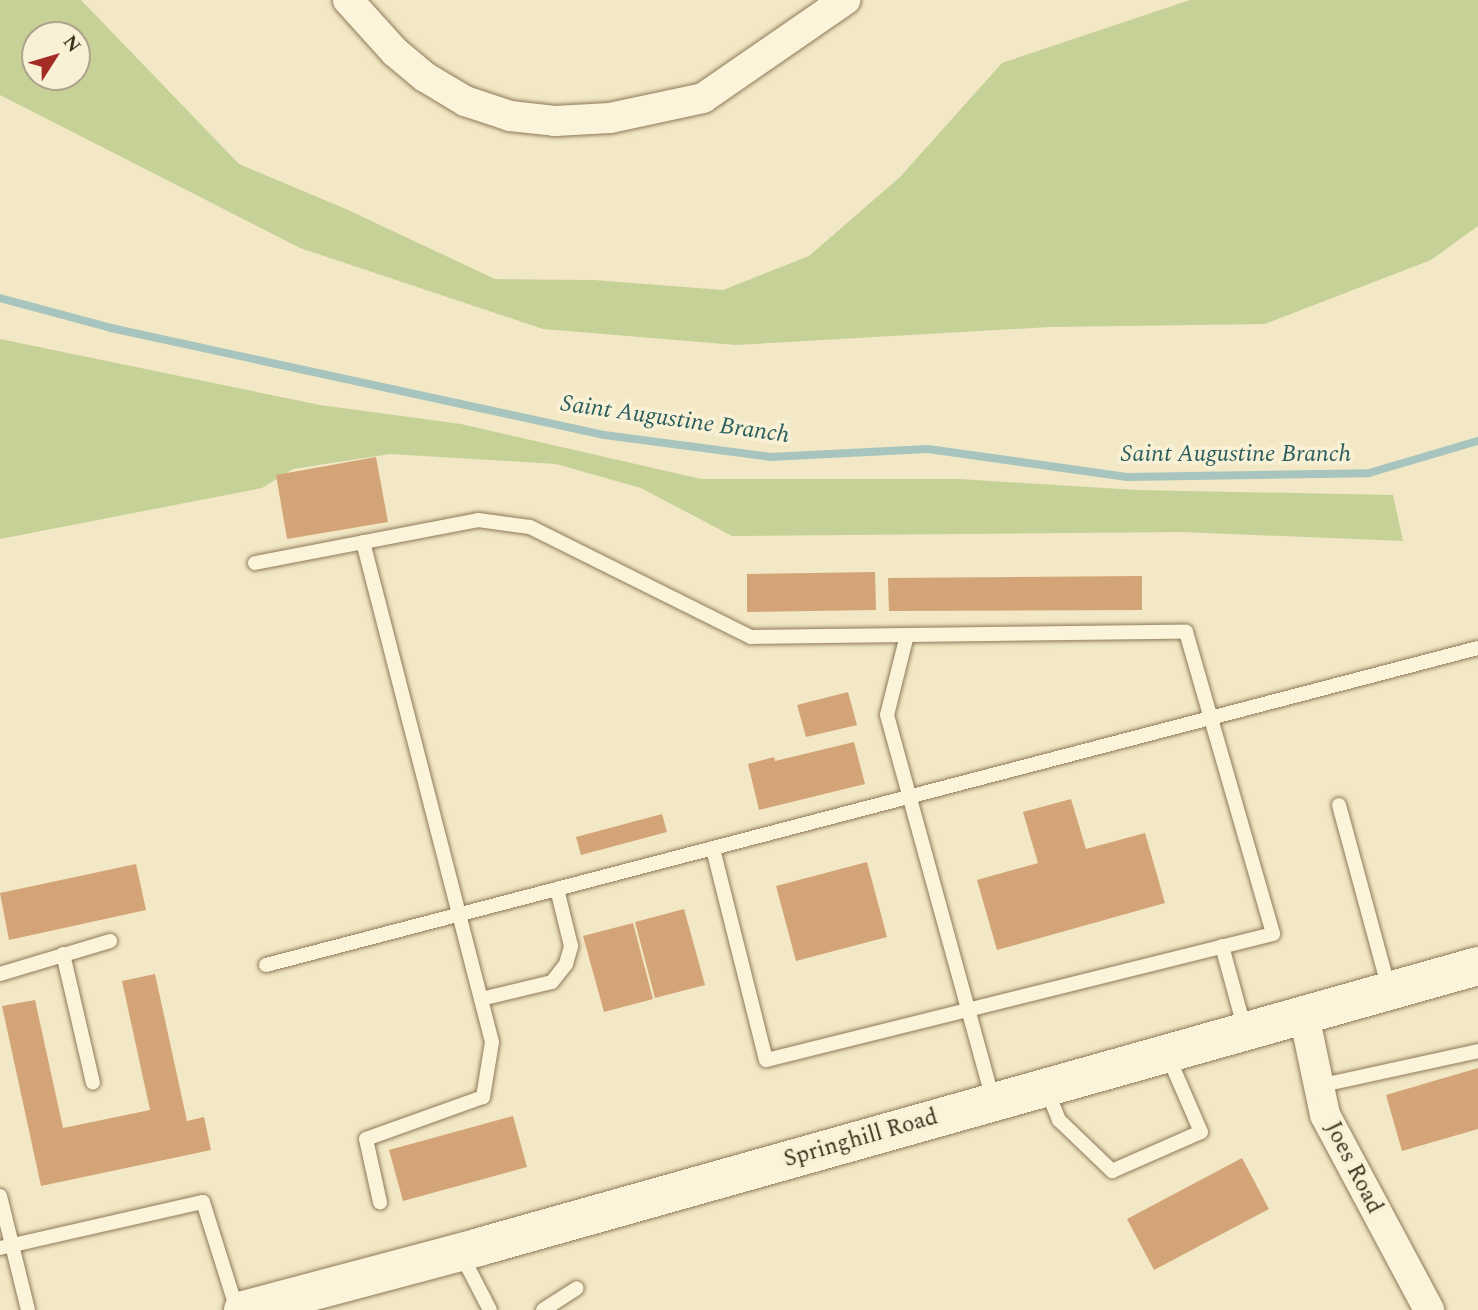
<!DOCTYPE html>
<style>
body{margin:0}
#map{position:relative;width:1478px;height:1310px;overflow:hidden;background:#f2e8c5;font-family:Spectral,serif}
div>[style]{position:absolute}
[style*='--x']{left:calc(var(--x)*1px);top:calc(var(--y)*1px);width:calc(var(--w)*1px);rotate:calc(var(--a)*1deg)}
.green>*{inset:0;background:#c6d198}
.stream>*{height:8px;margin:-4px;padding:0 4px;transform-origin:4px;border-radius:4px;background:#a7c5be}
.building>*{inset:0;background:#d3a478}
.roads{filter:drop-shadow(0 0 2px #8f7959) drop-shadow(0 0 2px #8f7959)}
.lane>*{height:14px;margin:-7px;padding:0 7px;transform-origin:7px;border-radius:7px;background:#fbf4da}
.street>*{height:30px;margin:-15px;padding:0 15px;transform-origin:15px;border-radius:15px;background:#fbf4da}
.secondary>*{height:38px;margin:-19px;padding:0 19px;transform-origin:19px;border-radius:19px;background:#fbf4da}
span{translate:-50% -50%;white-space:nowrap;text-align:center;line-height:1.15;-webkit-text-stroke:7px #f8f1d6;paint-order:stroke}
.street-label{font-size:23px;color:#3e301e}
.water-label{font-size:24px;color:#2c5e5e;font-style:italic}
.north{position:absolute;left:21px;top:21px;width:70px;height:70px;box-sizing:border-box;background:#f8f1d6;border:2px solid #aea48c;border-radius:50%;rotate:53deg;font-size:19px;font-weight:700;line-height:28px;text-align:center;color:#3e301e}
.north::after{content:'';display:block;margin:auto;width:24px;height:32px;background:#a32c24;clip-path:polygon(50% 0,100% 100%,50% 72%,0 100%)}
</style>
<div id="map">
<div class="green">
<i style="clip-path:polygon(evenodd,0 0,81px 0,239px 164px,348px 210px,495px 279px,594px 280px,723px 290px,809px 256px,900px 177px,1002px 63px,1190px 0,1478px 0,1478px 226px,1431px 260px,1265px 324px,1050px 327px,736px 345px,543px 329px,300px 248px,0 95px,0 0,77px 35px,77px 77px,35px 77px,35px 35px,77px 35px)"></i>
<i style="clip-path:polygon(0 339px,320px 405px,461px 424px,701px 479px,959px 479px,1137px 490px,1393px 495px,1403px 541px,1182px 532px,732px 536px,641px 488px,556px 464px,390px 454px,293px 469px,262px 488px,0 539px)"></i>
</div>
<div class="stream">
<i style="--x:0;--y:298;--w:115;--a:15.1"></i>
<i style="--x:111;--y:328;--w:504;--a:12.25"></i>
<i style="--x:604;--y:435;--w:167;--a:7.5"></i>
<i style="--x:770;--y:457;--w:158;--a:-2.9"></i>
<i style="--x:928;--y:449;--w:201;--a:8"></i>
<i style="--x:1127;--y:477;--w:242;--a:-0.9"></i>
<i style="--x:1369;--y:473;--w:114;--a:-16.4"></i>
</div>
<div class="building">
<i style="clip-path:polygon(376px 457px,388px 522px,287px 539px,276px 475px)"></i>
<i style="clip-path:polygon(875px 572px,876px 610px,747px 612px,747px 574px)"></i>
<i style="clip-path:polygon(1142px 576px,1142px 610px,889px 611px,888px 578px)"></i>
<i style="clip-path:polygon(848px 692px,857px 725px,806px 737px,797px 705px)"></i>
<i style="clip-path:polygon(854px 742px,865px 784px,759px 810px,748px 764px,774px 757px,775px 761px)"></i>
<i style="clip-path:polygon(1071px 799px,1086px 849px,1145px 833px,1165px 903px,997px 950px,977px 880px,1038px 863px,1023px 812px)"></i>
<i style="clip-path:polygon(662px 814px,667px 832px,581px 855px,576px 837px)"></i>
<i style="clip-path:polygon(867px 862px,887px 937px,796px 961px,776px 886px)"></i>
<i style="clip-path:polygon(136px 864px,146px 910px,9px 940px,0 893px)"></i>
<i style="clip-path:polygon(684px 909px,705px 985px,655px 998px,635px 922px)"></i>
<i style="clip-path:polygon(633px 923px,653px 999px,604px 1012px,583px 936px)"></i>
<i style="clip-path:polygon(155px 974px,187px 1121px,204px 1117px,211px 1150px,41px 1186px,2px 1006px,35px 1000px,63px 1128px,150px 1110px,122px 981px)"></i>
<i style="clip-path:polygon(1478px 1068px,1478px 1129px,1402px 1151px,1386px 1095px)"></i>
<i style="clip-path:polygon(513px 1116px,527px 1167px,403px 1201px,389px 1150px)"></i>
<i style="clip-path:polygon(1242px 1158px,1269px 1209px,1154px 1270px,1127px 1219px)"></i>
</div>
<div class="roads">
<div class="lane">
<i style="--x:363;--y:542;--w:516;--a:75.53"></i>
<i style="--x:492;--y:1042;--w:56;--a:99.3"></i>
<i style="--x:483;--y:1097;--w:124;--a:160.3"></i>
<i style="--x:366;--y:1139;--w:65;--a:77.5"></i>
<i style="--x:255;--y:563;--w:227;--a:-10.9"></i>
<i style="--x:478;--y:520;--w:52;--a:7.7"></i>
<i style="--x:530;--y:527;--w:247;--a:26.5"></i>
<i style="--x:751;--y:637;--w:435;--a:-0.7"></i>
<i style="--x:1186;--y:632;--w:314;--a:73.9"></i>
<i style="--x:1273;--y:934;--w:522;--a:166.04"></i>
<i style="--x:766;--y:1060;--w:218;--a:-104.1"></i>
<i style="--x:907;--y:635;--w:82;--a:104"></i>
<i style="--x:887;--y:715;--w:399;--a:74.6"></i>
<i style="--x:1339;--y:805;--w:191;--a:74.8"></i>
<i style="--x:1222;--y:946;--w:87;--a:74.7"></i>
<i style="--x:63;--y:954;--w:132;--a:76.9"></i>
<i style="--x:266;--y:965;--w:1253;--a:-14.66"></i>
<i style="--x:0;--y:974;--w:115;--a:-16.7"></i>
<i style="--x:481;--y:999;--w:73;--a:-13.5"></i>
<i style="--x:552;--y:982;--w:23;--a:-52"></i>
<i style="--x:566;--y:964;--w:19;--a:-74"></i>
<i style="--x:571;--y:946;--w:59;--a:-103.8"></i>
<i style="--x:1318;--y:1086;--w:164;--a:-12.3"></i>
<i style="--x:1046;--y:1088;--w:35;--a:68"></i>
<i style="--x:1059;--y:1120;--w:74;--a:43.9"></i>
<i style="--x:1112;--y:1171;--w:97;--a:-23.7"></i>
<i style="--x:1201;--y:1132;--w:83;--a:-113.5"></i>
<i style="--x:0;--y:1196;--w:117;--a:76.2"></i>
<i style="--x:0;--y:1248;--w:208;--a:-12.8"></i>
<i style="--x:203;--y:1202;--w:113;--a:72.5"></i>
<i style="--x:460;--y:1252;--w:65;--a:62.7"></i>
<i style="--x:543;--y:1310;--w:40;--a:-32.9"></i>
</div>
<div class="street">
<i style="--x:348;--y:0;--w:70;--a:47.9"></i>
<i style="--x:395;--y:52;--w:39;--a:40"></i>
<i style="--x:425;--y:77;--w:47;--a:31"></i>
<i style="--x:465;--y:101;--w:47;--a:18.4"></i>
<i style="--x:510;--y:116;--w:45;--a:6.3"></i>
<i style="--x:555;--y:121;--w:55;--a:-3.1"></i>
<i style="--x:610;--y:118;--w:95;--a:-12.1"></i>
<i style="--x:703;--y:98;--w:173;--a:-34.6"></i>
<i style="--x:1304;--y:1015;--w:102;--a:78.1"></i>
<i style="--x:1325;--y:1115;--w:221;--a:61.9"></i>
</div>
<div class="secondary">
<i style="--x:243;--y:1310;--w:244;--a:-14.9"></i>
<i style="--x:479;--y:1247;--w:1038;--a:-15.71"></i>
</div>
</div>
<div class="street-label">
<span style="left:861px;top:1139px;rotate:-16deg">Springhill Road</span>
<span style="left:1353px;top:1168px;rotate:63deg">Joes Road</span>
</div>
<div class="water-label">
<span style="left:675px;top:420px;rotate:8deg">Saint Augustine Branch</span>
<span style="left:1236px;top:455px">Saint Augustine Branch</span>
</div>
<div class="north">N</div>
</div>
